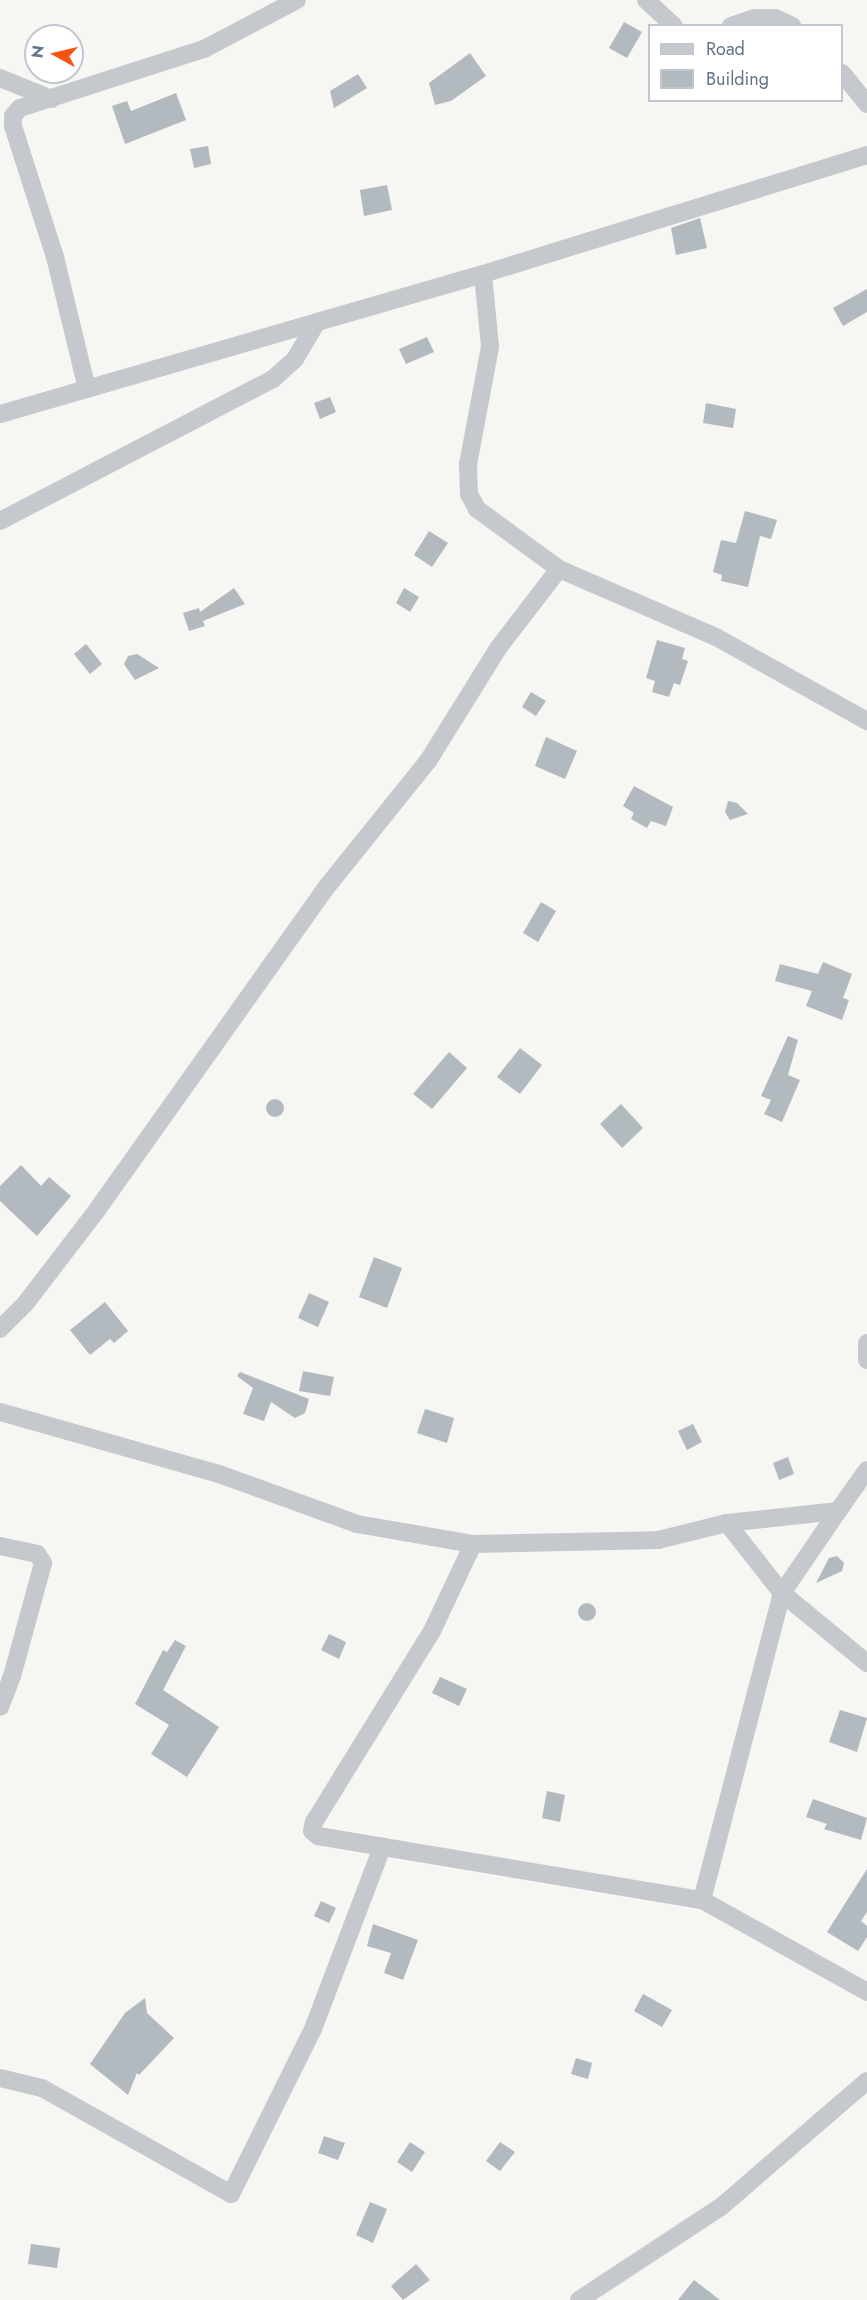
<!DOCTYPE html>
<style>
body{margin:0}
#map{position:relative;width:867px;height:2300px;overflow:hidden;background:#f6f6f2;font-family:Jost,sans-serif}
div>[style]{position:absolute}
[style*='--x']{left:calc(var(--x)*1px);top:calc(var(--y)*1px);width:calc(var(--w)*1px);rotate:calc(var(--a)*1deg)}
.building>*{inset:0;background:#b2b9bf}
.round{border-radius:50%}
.street>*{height:18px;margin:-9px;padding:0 9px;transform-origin:9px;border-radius:9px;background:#c5c9cd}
span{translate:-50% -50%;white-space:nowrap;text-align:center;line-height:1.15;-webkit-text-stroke:6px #fff;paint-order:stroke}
.legend{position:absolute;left:648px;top:24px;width:195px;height:78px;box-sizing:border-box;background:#fff;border:2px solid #c0c7cf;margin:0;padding:8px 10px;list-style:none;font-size:18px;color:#627487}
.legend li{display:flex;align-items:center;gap:12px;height:30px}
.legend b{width:30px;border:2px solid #c0c7cf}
.north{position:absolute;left:24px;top:24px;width:60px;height:60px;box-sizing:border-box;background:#fff;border:2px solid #c0c7cf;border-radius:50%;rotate:278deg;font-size:16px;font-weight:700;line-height:24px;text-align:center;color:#627487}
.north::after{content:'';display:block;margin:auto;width:21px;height:27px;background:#f65412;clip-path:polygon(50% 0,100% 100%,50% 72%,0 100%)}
</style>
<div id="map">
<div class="building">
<i style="clip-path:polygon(624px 22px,642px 32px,627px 58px,609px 48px)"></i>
<i style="clip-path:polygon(470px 53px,486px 76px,451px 101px,435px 105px,429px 83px)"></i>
<i style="clip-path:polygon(358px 74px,367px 88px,334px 108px,330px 91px)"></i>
<i style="clip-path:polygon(176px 93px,186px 120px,125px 144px,112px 106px,127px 101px,131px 111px)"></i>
<i style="clip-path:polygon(208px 146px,211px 164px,194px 168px,190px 149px)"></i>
<i style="clip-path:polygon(387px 185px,392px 210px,364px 216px,360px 190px)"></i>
<i style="clip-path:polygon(700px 218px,707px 248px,676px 255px,671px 228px)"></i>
<i style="clip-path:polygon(867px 289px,867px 312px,843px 326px,833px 308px)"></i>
<i style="clip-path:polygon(427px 337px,434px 352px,406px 364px,399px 349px)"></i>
<i style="clip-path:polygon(330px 397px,336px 412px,320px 419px,314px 403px)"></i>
<i style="clip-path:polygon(706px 403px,736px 409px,733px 428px,703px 423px)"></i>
<i style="clip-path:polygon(745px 511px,777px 520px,771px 539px,760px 536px,748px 587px,721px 581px,722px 575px,713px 572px,721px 540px,736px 543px)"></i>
<i style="clip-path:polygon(429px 531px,448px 543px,432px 567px,414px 555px)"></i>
<i style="clip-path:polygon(234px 588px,245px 604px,203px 621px,205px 626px,189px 631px,183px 613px,199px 608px,200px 612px)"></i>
<i style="clip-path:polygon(404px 588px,419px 597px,410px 612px,396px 603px)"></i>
<i style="clip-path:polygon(657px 640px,685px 648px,682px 659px,688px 661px,680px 685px,674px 683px,669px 697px,652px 692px,655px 681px,646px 678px)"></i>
<i style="clip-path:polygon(86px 644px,102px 664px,90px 674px,74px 654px)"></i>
<i style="clip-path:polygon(137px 654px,159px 668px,135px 680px,124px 664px,128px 656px)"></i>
<i style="clip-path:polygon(531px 692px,546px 701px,536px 716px,522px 707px)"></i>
<i style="clip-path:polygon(546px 737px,577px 751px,565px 779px,535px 766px)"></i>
<i style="clip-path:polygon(634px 786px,673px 807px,666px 826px,651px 821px,647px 828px,631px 819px,634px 813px,623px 806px)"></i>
<i style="clip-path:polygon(728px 801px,737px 803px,748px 814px,730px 820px,725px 812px)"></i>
<i style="clip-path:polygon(541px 902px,556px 911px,538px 942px,523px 933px)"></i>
<i style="clip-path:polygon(823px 962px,852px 974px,843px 998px,849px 1000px,842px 1020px,806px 1006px,812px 991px,775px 981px,780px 964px,818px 974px)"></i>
<i style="clip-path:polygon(788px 1036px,798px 1040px,788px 1075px,800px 1080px,782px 1122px,764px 1114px,771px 1100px,761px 1096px)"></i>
<i style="clip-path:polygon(520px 1048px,542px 1065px,520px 1094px,497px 1077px)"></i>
<i style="clip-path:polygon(449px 1052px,467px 1068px,432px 1109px,413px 1094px)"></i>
<i class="round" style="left:266px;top:1099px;width:18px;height:18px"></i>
<i style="clip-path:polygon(621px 1104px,643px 1128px,622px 1148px,600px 1124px)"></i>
<i style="clip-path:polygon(21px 1165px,41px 1186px,49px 1177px,71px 1196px,37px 1236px,0 1201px,0 1186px)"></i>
<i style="clip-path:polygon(374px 1257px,402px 1268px,387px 1308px,359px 1297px)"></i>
<i style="clip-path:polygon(309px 1293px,329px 1302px,318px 1327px,298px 1318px)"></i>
<i style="clip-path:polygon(105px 1302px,128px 1331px,114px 1343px,110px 1339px,90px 1355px,70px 1330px)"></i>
<i style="clip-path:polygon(303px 1371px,334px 1377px,330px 1396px,299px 1391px)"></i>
<i style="clip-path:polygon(240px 1372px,309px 1399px,305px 1413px,295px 1418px,271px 1402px,264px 1421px,243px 1414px,253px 1388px,237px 1376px)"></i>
<i style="clip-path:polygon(425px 1409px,454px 1418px,447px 1443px,417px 1433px)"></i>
<i style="clip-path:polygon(693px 1424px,702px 1442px,687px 1450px,678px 1431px)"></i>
<i style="clip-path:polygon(788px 1457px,794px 1474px,779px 1480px,773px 1463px)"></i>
<i style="clip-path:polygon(837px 1556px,844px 1563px,842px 1571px,816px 1583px,829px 1558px)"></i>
<i class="round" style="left:578px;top:1603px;width:18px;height:18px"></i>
<i style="clip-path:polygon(329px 1634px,346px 1642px,339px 1659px,321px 1650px)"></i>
<i style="clip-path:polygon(175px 1640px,186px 1646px,163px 1690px,219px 1727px,187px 1777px,151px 1754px,169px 1725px,135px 1704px,163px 1650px,167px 1652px)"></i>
<i style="clip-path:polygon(440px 1677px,467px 1689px,459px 1706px,432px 1693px)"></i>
<i style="clip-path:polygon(840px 1710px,867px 1718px,857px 1752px,829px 1742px)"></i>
<i style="clip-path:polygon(547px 1791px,565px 1795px,560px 1822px,542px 1818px)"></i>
<i style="clip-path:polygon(813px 1799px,867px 1818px,861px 1840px,824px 1829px,827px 1824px,806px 1817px)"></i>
<i style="clip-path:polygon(867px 1869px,867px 1912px,861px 1921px,867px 1926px,867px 1937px,858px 1951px,827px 1932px)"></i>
<i style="clip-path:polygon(321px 1901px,336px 1908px,329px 1923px,314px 1916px)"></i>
<i style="clip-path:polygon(373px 1924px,418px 1940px,403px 1980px,384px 1973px,391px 1953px,367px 1946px)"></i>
<i style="clip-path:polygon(643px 1994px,672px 2010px,662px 2027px,634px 2011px)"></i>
<i style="clip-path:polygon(145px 1998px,147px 2013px,174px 2038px,139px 2075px,137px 2073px,128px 2095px,90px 2064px,125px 2013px)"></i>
<i style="clip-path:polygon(576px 2058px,592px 2063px,588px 2079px,571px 2074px)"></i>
<i style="clip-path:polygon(324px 2136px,345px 2143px,338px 2160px,318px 2153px)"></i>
<i style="clip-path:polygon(410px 2142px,425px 2152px,412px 2172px,397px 2162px)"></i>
<i style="clip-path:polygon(500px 2142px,515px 2152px,500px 2171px,486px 2161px)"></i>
<i style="clip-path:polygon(370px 2202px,387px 2209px,373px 2243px,356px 2235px)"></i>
<i style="clip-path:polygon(31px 2244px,60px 2248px,57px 2268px,28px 2264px)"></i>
<i style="clip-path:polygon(416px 2264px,430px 2280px,403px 2300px,391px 2286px)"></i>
<i style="clip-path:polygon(694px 2280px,720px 2300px,678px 2300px)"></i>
</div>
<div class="street">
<i style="--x:646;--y:0;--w:38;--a:43"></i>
<i style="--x:731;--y:26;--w:24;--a:-19"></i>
<i style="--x:754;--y:18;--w:21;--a:0"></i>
<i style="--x:775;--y:18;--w:19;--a:25"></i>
<i style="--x:842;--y:73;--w:40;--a:51"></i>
<i style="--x:0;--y:78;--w:56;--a:22"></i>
<i style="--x:483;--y:274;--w:73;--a:84.5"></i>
<i style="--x:490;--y:347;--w:120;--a:100.6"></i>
<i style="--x:468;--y:465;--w:29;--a:88"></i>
<i style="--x:469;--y:494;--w:17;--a:62"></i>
<i style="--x:477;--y:509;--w:102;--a:36.2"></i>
<i style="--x:87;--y:389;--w:136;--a:-103.6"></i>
<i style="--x:55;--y:257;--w:138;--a:-107.8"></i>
<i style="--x:13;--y:126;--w:10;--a:-90"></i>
<i style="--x:13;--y:116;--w:11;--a:-49"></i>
<i style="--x:20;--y:108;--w:193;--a:-17.8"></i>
<i style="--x:204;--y:49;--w:105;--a:-27.8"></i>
<i style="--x:0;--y:414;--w:503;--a:-16.16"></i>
<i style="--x:483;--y:274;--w:402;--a:-17.2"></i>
<i style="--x:0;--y:521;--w:308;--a:-27.5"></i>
<i style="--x:273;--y:379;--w:30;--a:-42"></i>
<i style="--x:295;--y:359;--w:43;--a:-59.3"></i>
<i style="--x:0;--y:1329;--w:35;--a:-45"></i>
<i style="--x:25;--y:1304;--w:118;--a:-52.5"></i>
<i style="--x:97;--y:1210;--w:394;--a:-54.6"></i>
<i style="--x:325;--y:889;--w:164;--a:-51.2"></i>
<i style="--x:428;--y:761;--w:134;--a:-58.1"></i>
<i style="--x:499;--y:647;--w:98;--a:-52.4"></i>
<i style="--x:559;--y:569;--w:171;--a:23.4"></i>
<i style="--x:716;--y:637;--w:173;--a:29.1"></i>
<i style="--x:867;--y:1343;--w:17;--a:90"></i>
<i style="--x:0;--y:1412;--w:228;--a:15.8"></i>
<i style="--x:219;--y:1474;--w:147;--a:19.9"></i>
<i style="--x:357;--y:1524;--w:118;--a:9.8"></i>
<i style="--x:473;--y:1544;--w:185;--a:-1.2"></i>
<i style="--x:658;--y:1540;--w:71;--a:-13.8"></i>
<i style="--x:727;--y:1523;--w:112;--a:-6.2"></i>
<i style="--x:838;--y:1511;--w:50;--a:-54.7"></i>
<i style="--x:838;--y:1511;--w:99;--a:124.3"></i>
<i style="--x:782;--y:1593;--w:110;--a:39.5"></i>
<i style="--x:473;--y:1544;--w:96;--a:115.2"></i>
<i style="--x:432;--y:1631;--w:225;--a:121.7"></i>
<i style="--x:314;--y:1822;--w:9;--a:103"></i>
<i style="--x:312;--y:1831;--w:8;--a:40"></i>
<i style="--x:318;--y:1836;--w:389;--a:9.5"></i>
<i style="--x:702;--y:1900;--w:189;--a:29.1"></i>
<i style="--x:0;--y:1546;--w:38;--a:12"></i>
<i style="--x:37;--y:1554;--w:11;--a:56"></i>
<i style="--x:43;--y:1563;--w:117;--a:105.3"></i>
<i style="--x:12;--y:1676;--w:33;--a:111"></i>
<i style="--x:702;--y:1900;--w:317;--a:-75.4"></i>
<i style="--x:782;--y:1593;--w:89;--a:-128.2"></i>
<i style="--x:0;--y:2078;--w:43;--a:13.4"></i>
<i style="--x:42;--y:2088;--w:217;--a:29.3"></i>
<i style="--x:231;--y:2194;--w:184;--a:-63.6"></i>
<i style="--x:313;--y:2029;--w:195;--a:-69.2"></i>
<i style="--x:579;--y:2300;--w:171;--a:-33.3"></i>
<i style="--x:722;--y:2206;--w:191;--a:-40.8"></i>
</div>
<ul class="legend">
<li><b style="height:8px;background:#c5c9cd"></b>Road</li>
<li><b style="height:16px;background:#b2b9bf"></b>Building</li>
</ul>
<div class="north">N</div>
</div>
